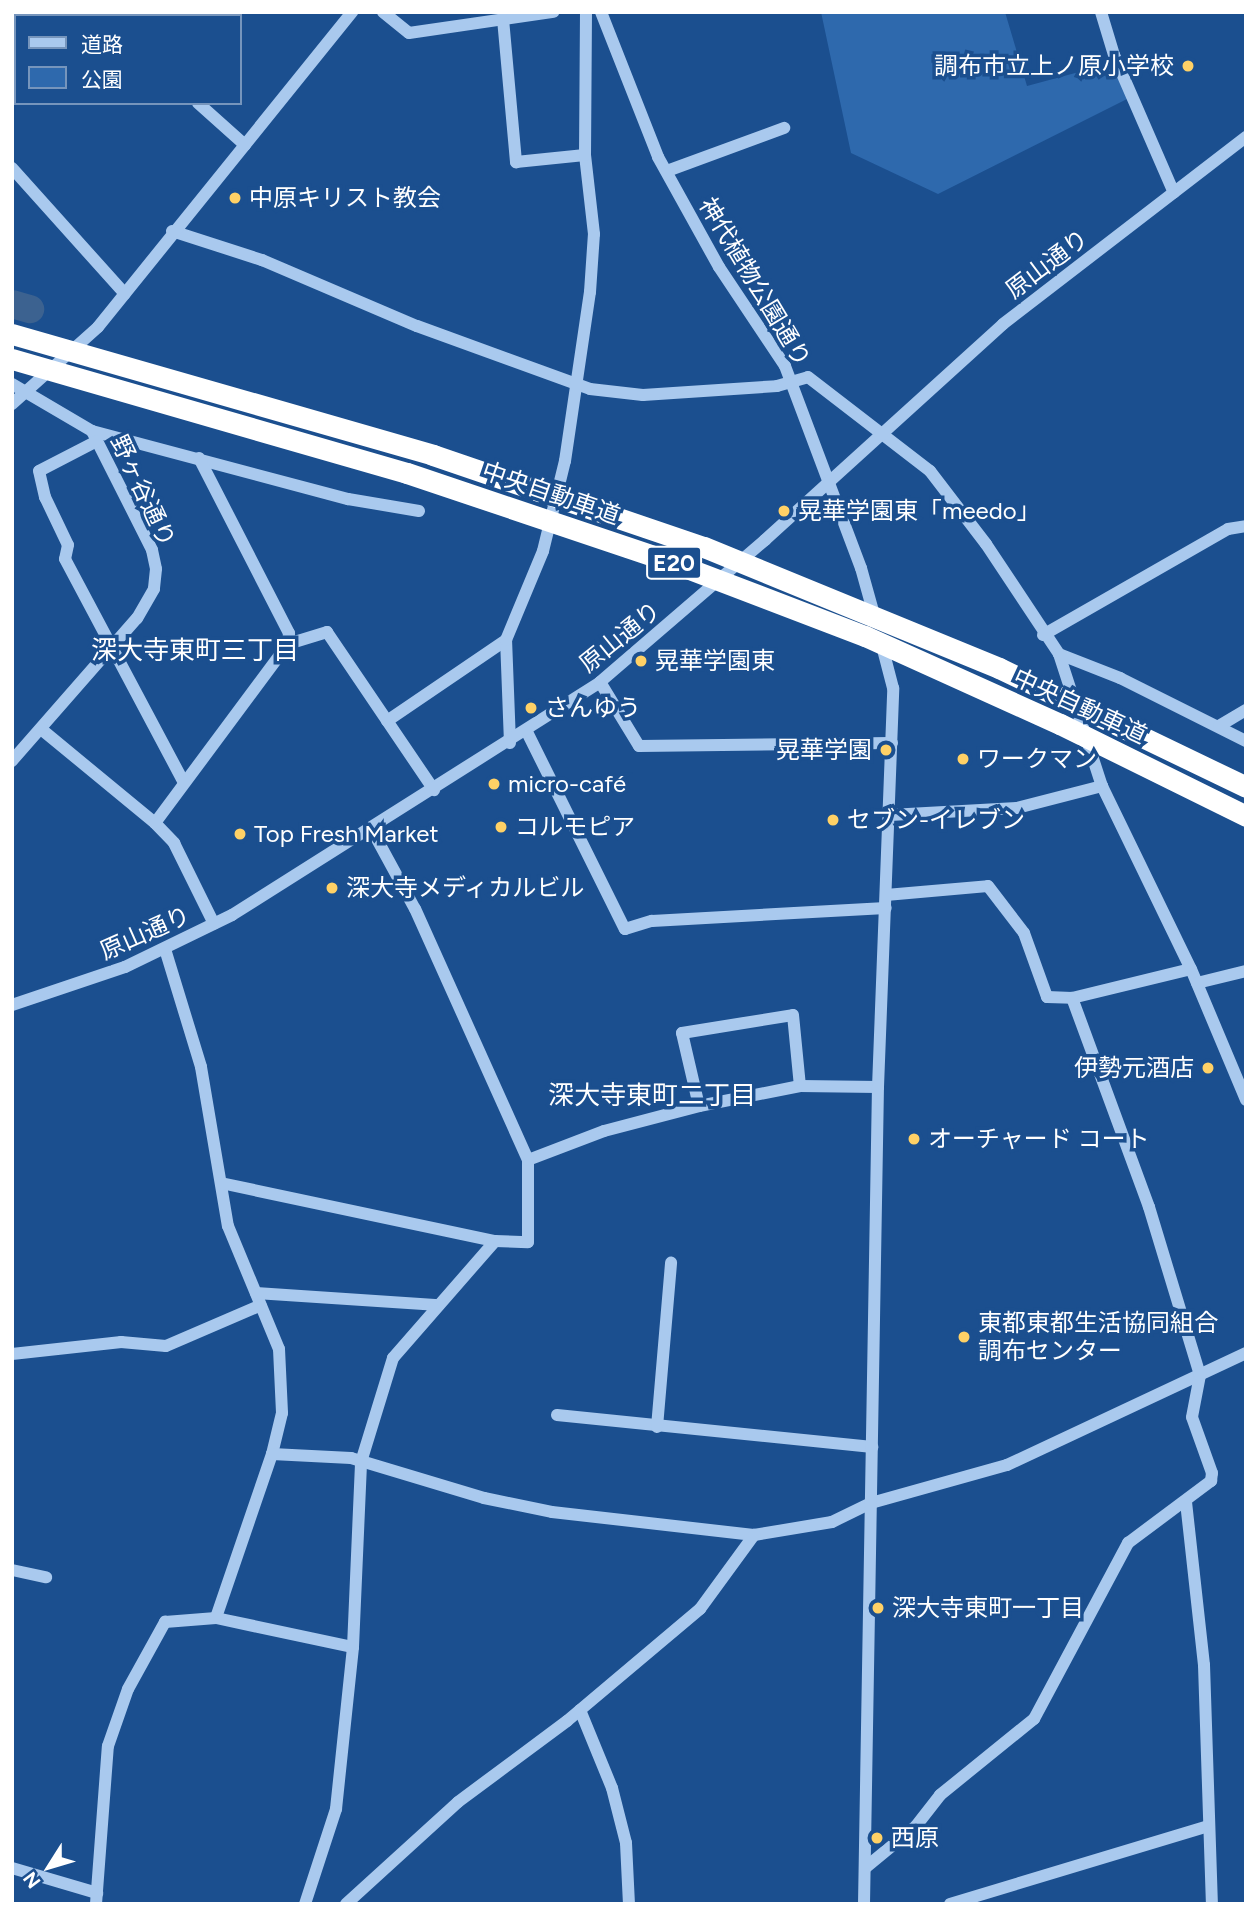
<!DOCTYPE html>
<meta charset="utf-8">
<style>
body{margin:0}
#map{position:relative;width:1258px;height:1916px;overflow:hidden;background:#1b4f8f;font-family:Figtree,"Noto Sans JP",sans-serif}
div>[style]{position:absolute}
[style*='--x']{left:calc(var(--x)*1px);top:calc(var(--y)*1px);width:calc(var(--w)*1px);rotate:calc(var(--a)*1deg)}
.green>*{inset:0;background:#2e69ad}
.river>*{height:28px;margin:-14px;padding:0 14px;transform-origin:14px;border-radius:14px;background:#3c6290}
.minor>*{height:12px;margin:-6px;padding:0 6px;transform-origin:6px;border-radius:6px;background:#a9c9ee}
.highway>*{height:21px;margin:-10.5px;padding:0 10.5px;transform-origin:10.5px;border-radius:10.5px;background:#fff}
.dots>*{width:19px;height:19px;translate:-50% -50%;box-sizing:border-box;border:4px solid #1b4f8f;border-radius:50%}
span{translate:-50% -50%;white-space:nowrap;text-align:center;line-height:1.15;-webkit-text-stroke:7px #1b4f8f;paint-order:stroke}
.shield-label span{padding:2px 5px;background:#1b4f8f;border:2px solid;border-radius:5px;-webkit-text-stroke-width:0}
.shield-label{font-size:23px;color:#fff;font-weight:700}
.poi-label{font-size:24px;color:#fff}
.right{translate:-100% -50%;text-align:right}
.left{translate:0 -50%;text-align:left}
.street-label{font-size:24px;color:#fff}
.neighbourhood-label{font-size:26px;color:#fff}
.frame{position:absolute;inset:0;border:14px solid #fff;pointer-events:none}
.legend{position:absolute;left:14px;top:14px;width:228px;height:91px;box-sizing:border-box;background:#1b4f8f;border:2px solid #7695bc;margin:0;padding:9px 12px;list-style:none;font-size:21px;color:#fff}
.legend li{display:flex;align-items:center;gap:14px;height:35px}
.legend b{width:35px;border:2px solid #7695bc}
.north{position:absolute;left:14px;top:1832px;width:70px;height:70px;-webkit-text-stroke:5px #1b4f8f;paint-order:stroke;rotate:233deg;font-size:19px;font-weight:700;line-height:28px;text-align:center;color:#fff}
.north::after{content:'';display:block;margin:auto;width:24px;height:32px;background:#fff;clip-path:polygon(50% 0,100% 100%,50% 72%,0 100%)}
</style>
<div id="map">
<div class="green">
<i style="clip-path:polygon(821px 12px,1005px 12px,1027px 86px,1116px 62px,1131px 97px,938px 194px,851px 153px)"></i>
</div>
<div class="river">
<i style="--x:12;--y:304;--w:19;--a:16"></i>
</div>
<div class="minor">
<i style="--x:94;--y:12;--w:6;--a:45"></i>
<i style="--x:383;--y:12;--w:33;--a:39"></i>
<i style="--x:409;--y:33;--w:146;--a:-8.3"></i>
<i style="--x:601;--y:12;--w:156;--a:68.5"></i>
<i style="--x:658;--y:157;--w:126;--a:61"></i>
<i style="--x:719;--y:267;--w:119;--a:56.3"></i>
<i style="--x:785;--y:366;--w:216;--a:69.4"></i>
<i style="--x:861;--y:568;--w:52;--a:74.4"></i>
<i style="--x:1101;--y:12;--w:45;--a:73.2"></i>
<i style="--x:1114;--y:55;--w:150;--a:66.5"></i>
<i style="--x:75;--y:16;--w:6;--a:-45"></i>
<i style="--x:113;--y:16;--w:5;--a:-53"></i>
<i style="--x:503;--y:19;--w:144;--a:84.8"></i>
<i style="--x:516;--y:162;--w:69;--a:-5.8"></i>
<i style="--x:12;--y:76;--w:5;--a:-37"></i>
<i style="--x:198;--y:103;--w:63;--a:41.8"></i>
<i style="--x:12;--y:168;--w:169;--a:48.1"></i>
<i style="--x:667;--y:171;--w:125;--a:-20.2"></i>
<i style="--x:172;--y:231;--w:95;--a:17.9"></i>
<i style="--x:262;--y:260;--w:168;--a:23.1"></i>
<i style="--x:417;--y:326;--w:184;--a:20"></i>
<i style="--x:590;--y:389;--w:53;--a:6.5"></i>
<i style="--x:643;--y:395;--w:134;--a:-3.8"></i>
<i style="--x:777;--y:386;--w:32;--a:-16"></i>
<i style="--x:808;--y:377;--w:154;--a:37.6"></i>
<i style="--x:930;--y:471;--w:92;--a:52.5"></i>
<i style="--x:986;--y:544;--w:132;--a:56.4"></i>
<i style="--x:1059;--y:654;--w:139;--a:72"></i>
<i style="--x:1102;--y:786;--w:203;--a:64.1"></i>
<i style="--x:1191;--y:969;--w:142;--a:67.2"></i>
<i style="--x:12;--y:384;--w:93;--a:30.4"></i>
<i style="--x:92;--y:431;--w:133;--a:63.2"></i>
<i style="--x:152;--y:550;--w:19;--a:78"></i>
<i style="--x:156;--y:569;--w:20;--a:96"></i>
<i style="--x:154;--y:589;--w:34;--a:120"></i>
<i style="--x:137;--y:618;--w:190;--a:131.2"></i>
<i style="--x:12;--y:404;--w:115;--a:-41.8"></i>
<i style="--x:98;--y:327;--w:405;--a:-51.1"></i>
<i style="--x:92;--y:431;--w:265;--a:14.9"></i>
<i style="--x:348;--y:499;--w:72;--a:9.6"></i>
<i style="--x:97;--y:441;--w:65;--a:152.7"></i>
<i style="--x:39;--y:471;--w:27;--a:77"></i>
<i style="--x:45;--y:497;--w:53;--a:64.4"></i>
<i style="--x:68;--y:545;--w:14;--a:102"></i>
<i style="--x:65;--y:559;--w:251;--a:62"></i>
<i style="--x:199;--y:458;--w:197;--a:62.8"></i>
<i style="--x:289;--y:633;--w:11;--a:95"></i>
<i style="--x:1043;--y:635;--w:213;--a:-29.8"></i>
<i style="--x:1228;--y:529;--w:18;--a:-9"></i>
<i style="--x:1059;--y:654;--w:66;--a:21.5"></i>
<i style="--x:1120;--y:678;--w:141;--a:26.6"></i>
<i style="--x:600;--y:682;--w:75;--a:58.6"></i>
<i style="--x:639;--y:746;--w:253;--a:-0.7"></i>
<i style="--x:387;--y:721;--w:144;--a:-34.2"></i>
<i style="--x:1219;--y:726;--w:31;--a:-31"></i>
<i style="--x:41;--y:729;--w:148;--a:39.5"></i>
<i style="--x:155;--y:823;--w:28;--a:46"></i>
<i style="--x:174;--y:843;--w:90;--a:63.7"></i>
<i style="--x:527;--y:732;--w:220;--a:63.6"></i>
<i style="--x:625;--y:929;--w:28;--a:-17"></i>
<i style="--x:652;--y:921;--w:234;--a:-3.2"></i>
<i style="--x:510;--y:743;--w:103;--a:-92.2"></i>
<i style="--x:506;--y:640;--w:96;--a:-67.4"></i>
<i style="--x:543;--y:551;--w:93;--a:-76.3"></i>
<i style="--x:565;--y:461;--w:171;--a:-81.6"></i>
<i style="--x:590;--y:292;--w:58;--a:-86.1"></i>
<i style="--x:594;--y:234;--w:80;--a:-96.5"></i>
<i style="--x:585;--y:155;--w:143;--a:-89.6"></i>
<i style="--x:890;--y:815;--w:127;--a:-3.2"></i>
<i style="--x:1017;--y:808;--w:88;--a:-14.5"></i>
<i style="--x:155;--y:823;--w:223;--a:-53.4"></i>
<i style="--x:288;--y:644;--w:41;--a:-17.1"></i>
<i style="--x:327;--y:632;--w:191;--a:55.9"></i>
<i style="--x:886;--y:895;--w:102;--a:-5"></i>
<i style="--x:988;--y:886;--w:59;--a:52.5"></i>
<i style="--x:1024;--y:933;--w:68;--a:70.2"></i>
<i style="--x:1047;--y:997;--w:25;--a:2"></i>
<i style="--x:1072;--y:998;--w:122;--a:-13.7"></i>
<i style="--x:165;--y:949;--w:123;--a:73"></i>
<i style="--x:201;--y:1067;--w:161;--a:80.4"></i>
<i style="--x:228;--y:1226;--w:133;--a:67.5"></i>
<i style="--x:279;--y:1349;--w:64;--a:87.3"></i>
<i style="--x:282;--y:1413;--w:42;--a:103.7"></i>
<i style="--x:272;--y:1454;--w:173;--a:108.9"></i>
<i style="--x:1197;--y:983;--w:50;--a:-13.8"></i>
<i style="--x:12;--y:1005;--w:119;--a:-18.6"></i>
<i style="--x:125;--y:967;--w:119;--a:-25.9"></i>
<i style="--x:232;--y:915;--w:436;--a:-32.3"></i>
<i style="--x:600;--y:682;--w:218;--a:-40.7"></i>
<i style="--x:765;--y:540;--w:321;--a:-42.2"></i>
<i style="--x:1003;--y:324;--w:307;--a:-37.6"></i>
<i style="--x:699;--y:1106;--w:75;--a:-103.1"></i>
<i style="--x:682;--y:1033;--w:112;--a:-9.2"></i>
<i style="--x:793;--y:1015;--w:71;--a:84.4"></i>
<i style="--x:528;--y:1160;--w:81;--a:-20.9"></i>
<i style="--x:604;--y:1131;--w:98;--a:-14.7"></i>
<i style="--x:699;--y:1106;--w:103;--a:-11.2"></i>
<i style="--x:800;--y:1086;--w:78;--a:0.7"></i>
<i style="--x:221;--y:1183;--w:280;--a:12"></i>
<i style="--x:495;--y:1241;--w:33;--a:2"></i>
<i style="--x:528;--y:1242;--w:82;--a:-90"></i>
<i style="--x:528;--y:1160;--w:275;--a:-114.2"></i>
<i style="--x:415;--y:909;--w:90;--a:-118.6"></i>
<i style="--x:256;--y:1293;--w:183;--a:3.8"></i>
<i style="--x:12;--y:1354;--w:110;--a:-6.3"></i>
<i style="--x:121;--y:1342;--w:45;--a:5.1"></i>
<i style="--x:166;--y:1346;--w:103;--a:-23.3"></i>
<i style="--x:557;--y:1415;--w:317;--a:5.8"></i>
<i style="--x:657;--y:1427;--w:165;--a:-85.1"></i>
<i style="--x:272;--y:1454;--w:79;--a:2.9"></i>
<i style="--x:351;--y:1458;--w:139;--a:16.7"></i>
<i style="--x:484;--y:1498;--w:69;--a:11.6"></i>
<i style="--x:552;--y:1512;--w:203;--a:6.5"></i>
<i style="--x:754;--y:1535;--w:79;--a:-9.5"></i>
<i style="--x:832;--y:1522;--w:43;--a:-26"></i>
<i style="--x:871;--y:1503;--w:141;--a:-15.6"></i>
<i style="--x:1007;--y:1465;--w:264;--a:-25.1"></i>
<i style="--x:1186;--y:1502;--w:164;--a:83.7"></i>
<i style="--x:1204;--y:1665;--w:239;--a:88.1"></i>
<i style="--x:12;--y:1570;--w:35;--a:12"></i>
<i style="--x:580;--y:1710;--w:84;--a:67.7"></i>
<i style="--x:612;--y:1788;--w:57;--a:75.7"></i>
<i style="--x:626;--y:1843;--w:61;--a:87.2"></i>
<i style="--x:12;--y:1868;--w:89;--a:16.4"></i>
<i style="--x:865;--y:1868;--w:66;--a:-39.5"></i>
<i style="--x:916;--y:1826;--w:39;--a:-52"></i>
<i style="--x:940;--y:1795;--w:121;--a:-39"></i>
<i style="--x:1034;--y:1719;--w:200;--a:-61.9"></i>
<i style="--x:1128;--y:1543;--w:104;--a:-36.8"></i>
<i style="--x:1211;--y:1481;--w:8;--a:-83"></i>
<i style="--x:1212;--y:1473;--w:59;--a:-109.7"></i>
<i style="--x:1192;--y:1417;--w:43;--a:-79.2"></i>
<i style="--x:1200;--y:1375;--w:176;--a:-106.9"></i>
<i style="--x:1149;--y:1207;--w:223;--a:-110.2"></i>
<i style="--x:96;--y:1904;--w:158;--a:-85.7"></i>
<i style="--x:108;--y:1746;--w:60;--a:-70.7"></i>
<i style="--x:128;--y:1689;--w:77;--a:-61.1"></i>
<i style="--x:165;--y:1622;--w:51;--a:-4.5"></i>
<i style="--x:216;--y:1618;--w:140;--a:12"></i>
<i style="--x:305;--y:1904;--w:100;--a:-71.9"></i>
<i style="--x:336;--y:1809;--w:163;--a:-84"></i>
<i style="--x:353;--y:1647;--w:185;--a:-87.5"></i>
<i style="--x:361;--y:1462;--w:109;--a:-72.9"></i>
<i style="--x:393;--y:1358;--w:155;--a:-48.9"></i>
<i style="--x:346;--y:1904;--w:151;--a:-42.3"></i>
<i style="--x:458;--y:1802;--w:136;--a:-36.6"></i>
<i style="--x:567;--y:1721;--w:174;--a:-40.1"></i>
<i style="--x:700;--y:1609;--w:92;--a:-53.9"></i>
<i style="--x:864;--y:1904;--w:817;--a:-89.02"></i>
<i style="--x:878;--y:1087;--w:399;--a:-87.8"></i>
<i style="--x:893;--y:688;--w:48;--a:-104.6"></i>
<i style="--x:950;--y:1904;--w:270;--a:-16.8"></i>
</div>
<div class="highway">
<i style="--x:12;--y:334;--w:438;--a:16"></i>
<i style="--x:433;--y:455;--w:286;--a:18.8"></i>
<i style="--x:704;--y:547;--w:319;--a:22.3"></i>
<i style="--x:999;--y:668;--w:274;--a:25.7"></i>
<i style="--x:12;--y:359;--w:411;--a:16.1"></i>
<i style="--x:407;--y:473;--w:279;--a:18.6"></i>
<i style="--x:671;--y:562;--w:208;--a:20.9"></i>
<i style="--x:865;--y:636;--w:214;--a:24.3"></i>
<i style="--x:1060;--y:724;--w:208;--a:26.3"></i>
</div>
<div class="dots">
<i style="left:1188px;top:66px;background:#ffd166"></i>
<i style="left:235px;top:198px;background:#ffd166"></i>
<i style="left:784px;top:511px;background:#ffd166"></i>
<i style="left:641px;top:661px;background:#ffd166"></i>
<i style="left:531px;top:708px;background:#ffd166"></i>
<i style="left:886px;top:750px;background:#ffd166"></i>
<i style="left:963px;top:759px;background:#ffd166"></i>
<i style="left:494px;top:784px;background:#ffd166"></i>
<i style="left:833px;top:820px;background:#ffd166"></i>
<i style="left:501px;top:827px;background:#ffd166"></i>
<i style="left:240px;top:834px;background:#ffd166"></i>
<i style="left:332px;top:888px;background:#ffd166"></i>
<i style="left:1208px;top:1068px;background:#ffd166"></i>
<i style="left:914px;top:1139px;background:#ffd166"></i>
<i style="left:964px;top:1337px;background:#ffd166"></i>
<i style="left:878px;top:1608px;background:#ffd166"></i>
<i style="left:877px;top:1838px;background:#ffd166"></i>
</div>
<div class="shield-label">
<span style="left:674px;top:563px">E20</span>
</div>
<div class="poi-label">
<span class="right" style="left:1174px;top:66px">調布市立上ノ原小学校</span>
<span class="left" style="left:249px;top:198px">中原キリスト教会</span>
<span class="left" style="left:798px;top:511px">晃華学園東「meedo」</span>
<span class="left" style="left:655px;top:661px">晃華学園東</span>
<span class="left" style="left:545px;top:708px">さんゆう</span>
<span class="right" style="left:872px;top:750px">晃華学園</span>
<span class="left" style="left:977px;top:759px">ワークマン</span>
<span class="left" style="left:508px;top:784px">micro-café</span>
<span class="left" style="left:847px;top:820px">セブン-イレブン</span>
<span class="left" style="left:515px;top:827px">コルモピア</span>
<span class="left" style="left:254px;top:834px">Top Fresh Market</span>
<span class="left" style="left:346px;top:888px">深大寺メディカルビル</span>
<span class="right" style="left:1194px;top:1068px">伊勢元酒店</span>
<span class="left" style="left:928px;top:1139px">オーチャード コート</span>
<span class="left" style="left:978px;top:1337px">東都東都生活協同組合<br>調布センター</span>
<span class="left" style="left:892px;top:1608px">深大寺東町一丁目</span>
<span class="left" style="left:891px;top:1838px">西原</span>
</div>
<div class="street-label">
<span style="left:1047px;top:264px;rotate:-37deg">原山通り</span>
<span style="left:755px;top:282px;rotate:59deg">神代植物公園通り</span>
<span style="left:143px;top:491px;rotate:65deg">野ヶ谷通り</span>
<span style="left:551px;top:493px;rotate:19deg">中央自動車道</span>
<span style="left:620px;top:637px;rotate:-39deg">原山通り</span>
<span style="left:1080px;top:706px;rotate:25deg">中央自動車道</span>
<span style="left:145px;top:933px;rotate:-24deg">原山通り</span>
</div>
<div class="neighbourhood-label">
<span style="left:195px;top:651px">深大寺東町三丁目</span>
<span style="left:652px;top:1096px">深大寺東町二丁目</span>
</div>
<div class="frame"></div>
<ul class="legend">
<li><b style="height:9px;background:#a9c9ee"></b>道路</li>
<li><b style="height:19px;background:#2e69ad"></b>公園</li>
</ul>
<div class="north">N</div>
</div>
